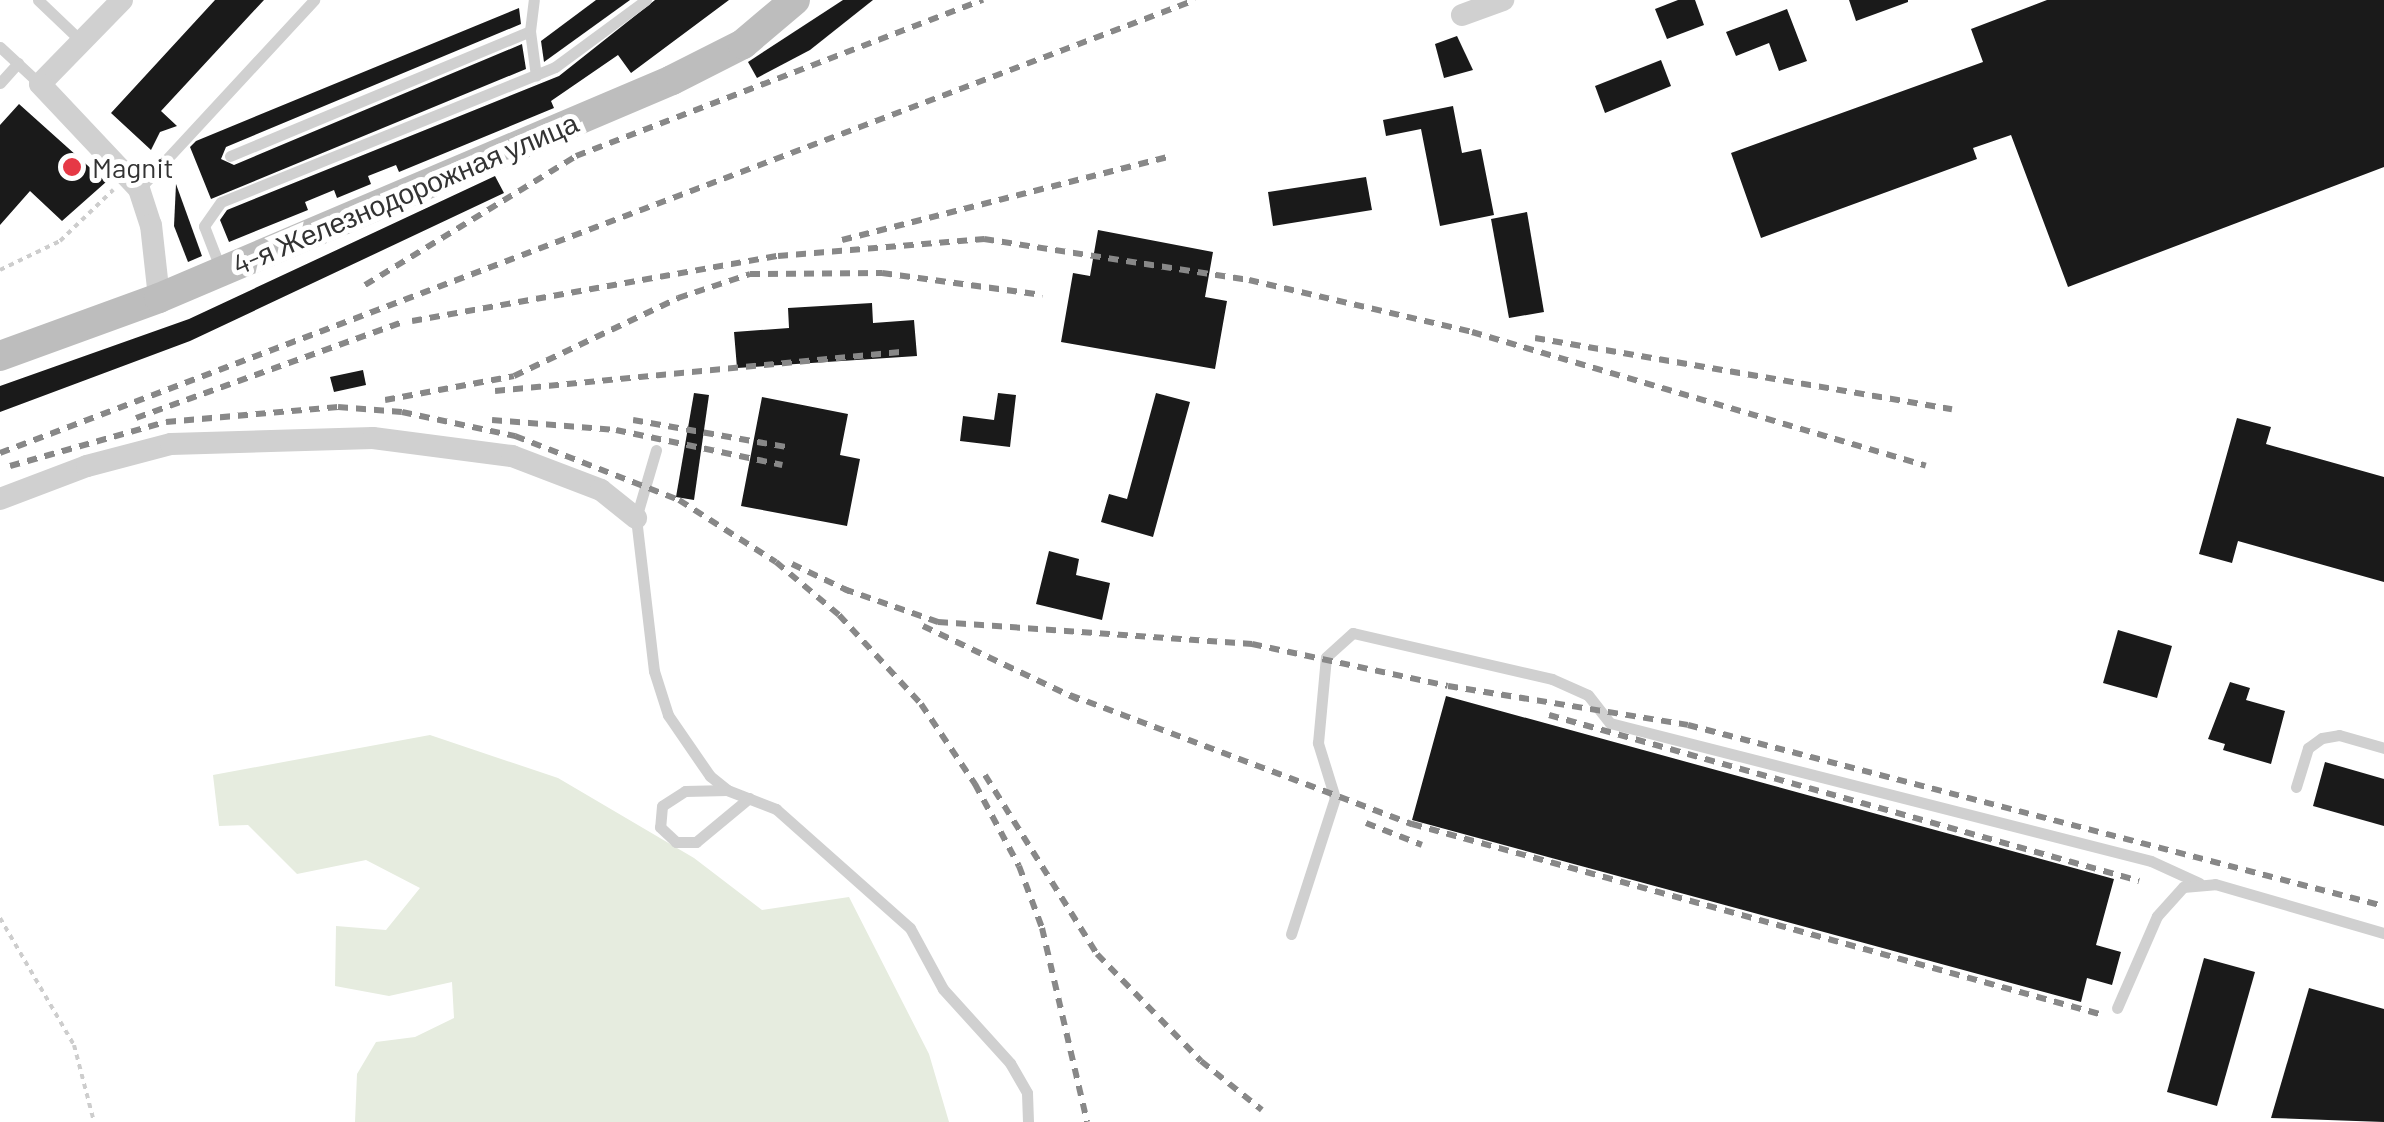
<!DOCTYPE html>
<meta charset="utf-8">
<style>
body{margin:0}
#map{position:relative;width:2384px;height:1122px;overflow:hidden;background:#fff;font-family:Barlow,sans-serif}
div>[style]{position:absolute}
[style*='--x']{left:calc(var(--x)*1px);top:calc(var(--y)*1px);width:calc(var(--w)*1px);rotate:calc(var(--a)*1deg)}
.green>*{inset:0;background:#e6ecdf}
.building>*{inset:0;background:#1a1a1a}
.path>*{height:4px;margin-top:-2px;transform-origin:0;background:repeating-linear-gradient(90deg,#cdcdcd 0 5px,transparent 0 10px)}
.lane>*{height:11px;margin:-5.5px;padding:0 5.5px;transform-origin:5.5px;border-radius:5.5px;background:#d0d0d0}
.street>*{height:22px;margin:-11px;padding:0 11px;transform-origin:11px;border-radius:11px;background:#d0d0d0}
.secondary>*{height:30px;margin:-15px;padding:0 15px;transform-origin:15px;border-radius:15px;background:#bdbdbd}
.rail>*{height:6px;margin-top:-3px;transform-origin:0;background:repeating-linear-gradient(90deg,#888 0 10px,transparent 0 18px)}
.dots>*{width:28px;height:28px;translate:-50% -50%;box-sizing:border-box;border:5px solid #fff;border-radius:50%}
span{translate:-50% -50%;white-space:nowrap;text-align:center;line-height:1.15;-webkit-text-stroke:10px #fff;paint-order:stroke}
.poi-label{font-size:28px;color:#333}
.left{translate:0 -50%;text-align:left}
.street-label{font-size:28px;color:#333}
</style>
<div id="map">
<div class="green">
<i style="clip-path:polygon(430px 735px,558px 778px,694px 858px,762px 910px,849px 897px,929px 1054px,949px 1122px,355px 1122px,357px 1074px,376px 1042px,415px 1037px,454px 1018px,452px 982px,389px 996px,335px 986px,336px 926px,386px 930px,420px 888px,366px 860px,297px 874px,248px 825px,219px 826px,213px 775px)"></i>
</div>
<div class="building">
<i style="clip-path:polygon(215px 0,264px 0,161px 111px,177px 126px,160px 132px,151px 150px,111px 113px)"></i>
<i style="clip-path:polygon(596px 0,630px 0,544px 62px,541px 41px)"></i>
<i style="clip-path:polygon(655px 0,729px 0,631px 73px,618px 55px,551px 101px,554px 108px,399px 172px,396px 165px,368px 176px,371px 184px,337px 198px,334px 190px,305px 202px,308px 210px,229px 242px,220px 220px,227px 210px,559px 76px)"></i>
<i style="clip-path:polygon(843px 0,873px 0,810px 50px,757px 78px,748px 62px)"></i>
<i style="clip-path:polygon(1678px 0,1695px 0,1704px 25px,1667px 39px,1655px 9px)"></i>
<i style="clip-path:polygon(1849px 0,1908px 0,1908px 2px,1856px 21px)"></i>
<i style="clip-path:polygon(2047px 0,2384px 0,2384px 167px,2068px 287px,2011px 135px,1973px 148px,1977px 159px,1761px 238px,1731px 153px,1983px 62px,1971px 29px)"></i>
<i style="clip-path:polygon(519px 8px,521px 24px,226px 147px,221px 159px,234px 165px,522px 44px,526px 69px,211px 199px,190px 147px,196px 141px)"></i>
<i style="clip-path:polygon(1787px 9px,1807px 61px,1779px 71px,1769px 43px,1736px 56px,1726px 32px)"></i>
<i style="clip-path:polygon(1457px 36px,1473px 70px,1444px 78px,1435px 44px)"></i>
<i style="clip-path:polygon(1661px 60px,1671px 86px,1605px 113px,1595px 86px)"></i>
<i style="clip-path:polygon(19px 104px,106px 182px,62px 221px,30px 191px,0 225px,0 125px)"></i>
<i style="clip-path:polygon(1453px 106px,1462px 153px,1481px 149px,1494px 215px,1440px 226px,1421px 129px,1386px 136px,1383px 120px)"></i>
<i style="clip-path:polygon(495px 176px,504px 193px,190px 341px,0 412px,0 386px,189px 319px)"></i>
<i style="clip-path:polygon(1366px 177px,1372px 210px,1273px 226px,1268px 192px)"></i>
<i style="clip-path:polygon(176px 184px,202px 256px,188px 262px,174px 226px)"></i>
<i style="clip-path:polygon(1527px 212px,1544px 312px,1509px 318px,1491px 219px)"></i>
<i style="clip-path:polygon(1098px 230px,1213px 252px,1205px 297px,1227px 301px,1215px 369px,1061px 342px,1073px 273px,1090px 276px)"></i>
<i style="clip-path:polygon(872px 303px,873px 323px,914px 320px,917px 356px,737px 368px,734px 332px,789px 328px,788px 308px)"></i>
<i style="clip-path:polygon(363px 370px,366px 385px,334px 392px,330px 377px)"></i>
<i style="clip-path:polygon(694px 393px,709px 395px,694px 500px,676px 497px)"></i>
<i style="clip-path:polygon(998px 393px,1016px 395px,1010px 447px,960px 441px,963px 416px,994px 420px)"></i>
<i style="clip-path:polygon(1156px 393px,1190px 402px,1153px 537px,1101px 522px,1109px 494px,1127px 499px)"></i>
<i style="clip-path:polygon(762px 397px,848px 414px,840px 455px,860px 459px,847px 526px,741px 506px)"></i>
<i style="clip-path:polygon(2237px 418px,2271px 427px,2266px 444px,2384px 477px,2384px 582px,2238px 541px,2232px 563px,2199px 554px)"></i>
<i style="clip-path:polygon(1049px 551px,1079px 559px,1076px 575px,1110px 583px,1102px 620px,1036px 604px)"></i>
<i style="clip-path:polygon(2118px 630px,2172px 646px,2157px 698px,2103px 683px)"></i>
<i style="clip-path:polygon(2230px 682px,2250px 688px,2246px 700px,2285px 711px,2271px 764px,2223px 750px,2225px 744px,2208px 739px)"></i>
<i style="clip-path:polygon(1446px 696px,2114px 879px,2096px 945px,2121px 952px,2112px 985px,2087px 978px,2081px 1002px,1412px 820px)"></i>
<i style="clip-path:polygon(2325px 762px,2384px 779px,2384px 826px,2313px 806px)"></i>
<i style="clip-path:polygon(2204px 958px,2255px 972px,2217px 1106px,2167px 1092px)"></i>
<i style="clip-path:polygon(2309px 988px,2384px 1009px,2384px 1122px,2271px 1118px)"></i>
</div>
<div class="path">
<i style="--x:0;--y:270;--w:67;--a:-25.8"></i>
<i style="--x:60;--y:241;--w:74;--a:-43.9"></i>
<i style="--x:0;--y:918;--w:147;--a:59.8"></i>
<i style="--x:74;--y:1045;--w:80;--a:75.4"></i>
</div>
<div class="lane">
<i style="--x:38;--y:0;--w:59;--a:43.6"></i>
<i style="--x:530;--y:31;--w:45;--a:82.4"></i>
<i style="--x:0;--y:47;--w:54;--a:42.8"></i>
<i style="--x:0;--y:83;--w:27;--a:-48"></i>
<i style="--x:230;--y:156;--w:325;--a:-22.6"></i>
<i style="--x:530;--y:31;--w:31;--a:-83"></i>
<i style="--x:139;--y:189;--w:258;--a:-47.2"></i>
<i style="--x:221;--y:270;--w:47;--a:-111.1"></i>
<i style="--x:204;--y:226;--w:29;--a:-55"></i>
<i style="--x:221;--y:202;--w:360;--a:-22"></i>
<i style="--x:555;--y:67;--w:113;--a:-36.4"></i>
<i style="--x:656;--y:450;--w:71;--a:106.4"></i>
<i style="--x:636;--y:518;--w:154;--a:83.3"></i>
<i style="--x:654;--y:671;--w:46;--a:72.3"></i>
<i style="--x:668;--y:715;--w:74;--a:55.5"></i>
<i style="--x:710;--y:776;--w:22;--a:39"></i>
<i style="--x:727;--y:790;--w:53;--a:21.2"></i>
<i style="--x:776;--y:809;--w:179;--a:41.6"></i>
<i style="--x:910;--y:928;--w:69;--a:61.6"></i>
<i style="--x:943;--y:989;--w:100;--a:47.8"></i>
<i style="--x:1010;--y:1063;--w:34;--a:60"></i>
<i style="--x:1027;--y:1093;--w:29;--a:88"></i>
<i style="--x:2296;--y:787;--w:41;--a:-72.9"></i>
<i style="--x:2308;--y:748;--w:17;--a:-36"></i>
<i style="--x:2322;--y:738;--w:17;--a:-10"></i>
<i style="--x:2339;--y:735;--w:47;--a:16.1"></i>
<i style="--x:727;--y:790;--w:42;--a:178.6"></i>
<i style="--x:685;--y:791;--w:27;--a:147"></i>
<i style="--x:662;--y:806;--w:21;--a:95"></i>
<i style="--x:660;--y:827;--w:22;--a:43"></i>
<i style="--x:676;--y:842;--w:20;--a:0"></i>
<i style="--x:696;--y:842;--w:69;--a:-39.7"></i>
<i style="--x:1291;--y:934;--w:143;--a:-72.1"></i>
<i style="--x:1335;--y:798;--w:58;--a:-107.2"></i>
<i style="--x:1318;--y:743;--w:86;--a:-84.7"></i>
<i style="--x:1326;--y:657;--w:36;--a:-42"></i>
<i style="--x:1353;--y:633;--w:204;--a:13"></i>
<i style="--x:1552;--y:679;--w:39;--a:24"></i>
<i style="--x:1588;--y:695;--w:36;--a:52"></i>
<i style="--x:1610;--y:723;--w:558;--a:14.31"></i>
<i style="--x:2151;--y:861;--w:53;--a:24.6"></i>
<i style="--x:2117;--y:1008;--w:100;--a:-66.5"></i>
<i style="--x:2157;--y:916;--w:39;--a:-48"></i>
<i style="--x:2183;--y:887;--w:32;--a:-5"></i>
<i style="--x:2215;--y:884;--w:176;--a:16.2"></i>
</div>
<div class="street">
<i style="--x:122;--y:0;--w:117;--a:134.3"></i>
<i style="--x:40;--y:84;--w:144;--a:46.7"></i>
<i style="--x:139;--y:189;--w:38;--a:72"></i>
<i style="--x:151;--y:225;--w:73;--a:83.7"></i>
<i style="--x:1462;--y:15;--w:44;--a:-20.1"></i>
<i style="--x:0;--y:499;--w:93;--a:-20.8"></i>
<i style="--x:87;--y:466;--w:87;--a:-14.7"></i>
<i style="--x:171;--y:444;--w:202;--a:-1.7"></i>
<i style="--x:373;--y:438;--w:140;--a:7.4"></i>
<i style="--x:512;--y:456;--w:95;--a:20.9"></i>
<i style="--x:601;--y:490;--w:45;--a:38.7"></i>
</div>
<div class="secondary">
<i style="--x:0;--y:356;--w:169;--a:-20"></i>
<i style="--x:159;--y:298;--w:557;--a:-23.02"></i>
<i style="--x:672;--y:80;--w:80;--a:-26.9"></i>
<i style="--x:743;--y:44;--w:68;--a:-40.2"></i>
</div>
<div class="rail">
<i style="--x:842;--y:240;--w:340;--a:-14.3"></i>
<i style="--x:365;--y:285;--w:247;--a:-31.4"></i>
<i style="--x:576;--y:156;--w:436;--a:-21"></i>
<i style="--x:412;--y:321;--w:372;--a:-10.1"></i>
<i style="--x:778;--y:256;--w:207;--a:-4.7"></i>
<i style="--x:984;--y:239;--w:268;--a:8.8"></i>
<i style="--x:1249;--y:280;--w:229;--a:13.1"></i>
<i style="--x:1472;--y:332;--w:473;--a:16.4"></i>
<i style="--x:1535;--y:338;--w:423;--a:9.7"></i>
<i style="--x:495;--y:391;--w:410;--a:-5.5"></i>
<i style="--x:385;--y:400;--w:131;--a:-10.5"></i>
<i style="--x:514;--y:376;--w:182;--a:-25.4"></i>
<i style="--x:678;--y:298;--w:76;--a:-18.4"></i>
<i style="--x:750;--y:274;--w:132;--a:-0.4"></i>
<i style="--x:882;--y:273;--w:162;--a:7.8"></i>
<i style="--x:136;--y:418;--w:281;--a:-19.8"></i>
<i style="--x:492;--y:420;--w:124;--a:4.6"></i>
<i style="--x:616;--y:430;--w:170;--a:11.9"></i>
<i style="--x:633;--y:420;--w:155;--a:10"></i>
<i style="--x:0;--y:453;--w:1278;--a:-20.76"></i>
<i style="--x:10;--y:466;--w:162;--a:-15.8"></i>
<i style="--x:166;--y:422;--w:173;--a:-5"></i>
<i style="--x:338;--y:407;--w:64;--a:4.5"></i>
<i style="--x:402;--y:412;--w:116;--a:12"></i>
<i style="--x:515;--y:436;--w:176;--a:21.3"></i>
<i style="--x:679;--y:500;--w:115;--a:32.6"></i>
<i style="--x:776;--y:562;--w:82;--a:40.1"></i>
<i style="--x:839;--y:615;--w:121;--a:47.3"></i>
<i style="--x:921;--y:704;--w:97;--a:56"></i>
<i style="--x:975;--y:784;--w:93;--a:61.8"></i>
<i style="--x:1019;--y:866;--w:66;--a:69.6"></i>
<i style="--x:1042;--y:928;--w:199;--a:76.9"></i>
<i style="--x:792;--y:564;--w:70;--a:25.5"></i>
<i style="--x:844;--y:589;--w:100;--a:19.3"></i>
<i style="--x:938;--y:622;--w:315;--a:4"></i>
<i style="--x:1252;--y:644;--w:200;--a:12.1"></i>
<i style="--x:1448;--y:686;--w:243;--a:9.2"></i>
<i style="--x:1688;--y:725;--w:719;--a:14.58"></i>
<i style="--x:923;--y:626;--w:175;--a:25.4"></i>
<i style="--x:1070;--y:695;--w:366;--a:20.7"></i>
<i style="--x:1412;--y:824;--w:717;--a:15.45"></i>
<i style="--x:1549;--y:715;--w:613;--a:15.71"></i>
<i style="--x:985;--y:775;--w:211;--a:58"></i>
<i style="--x:1097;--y:954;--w:149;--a:45.8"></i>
<i style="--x:1201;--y:1061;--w:78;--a:38.8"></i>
<i style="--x:1366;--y:823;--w:60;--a:21.4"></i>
</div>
<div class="dots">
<i style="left:72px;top:167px;background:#e63946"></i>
</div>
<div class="poi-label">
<span class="left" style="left:92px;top:167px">Magnit</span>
</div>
<div class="street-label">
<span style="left:405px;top:193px;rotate:-23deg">4-я Железнодорожная улица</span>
</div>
</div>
